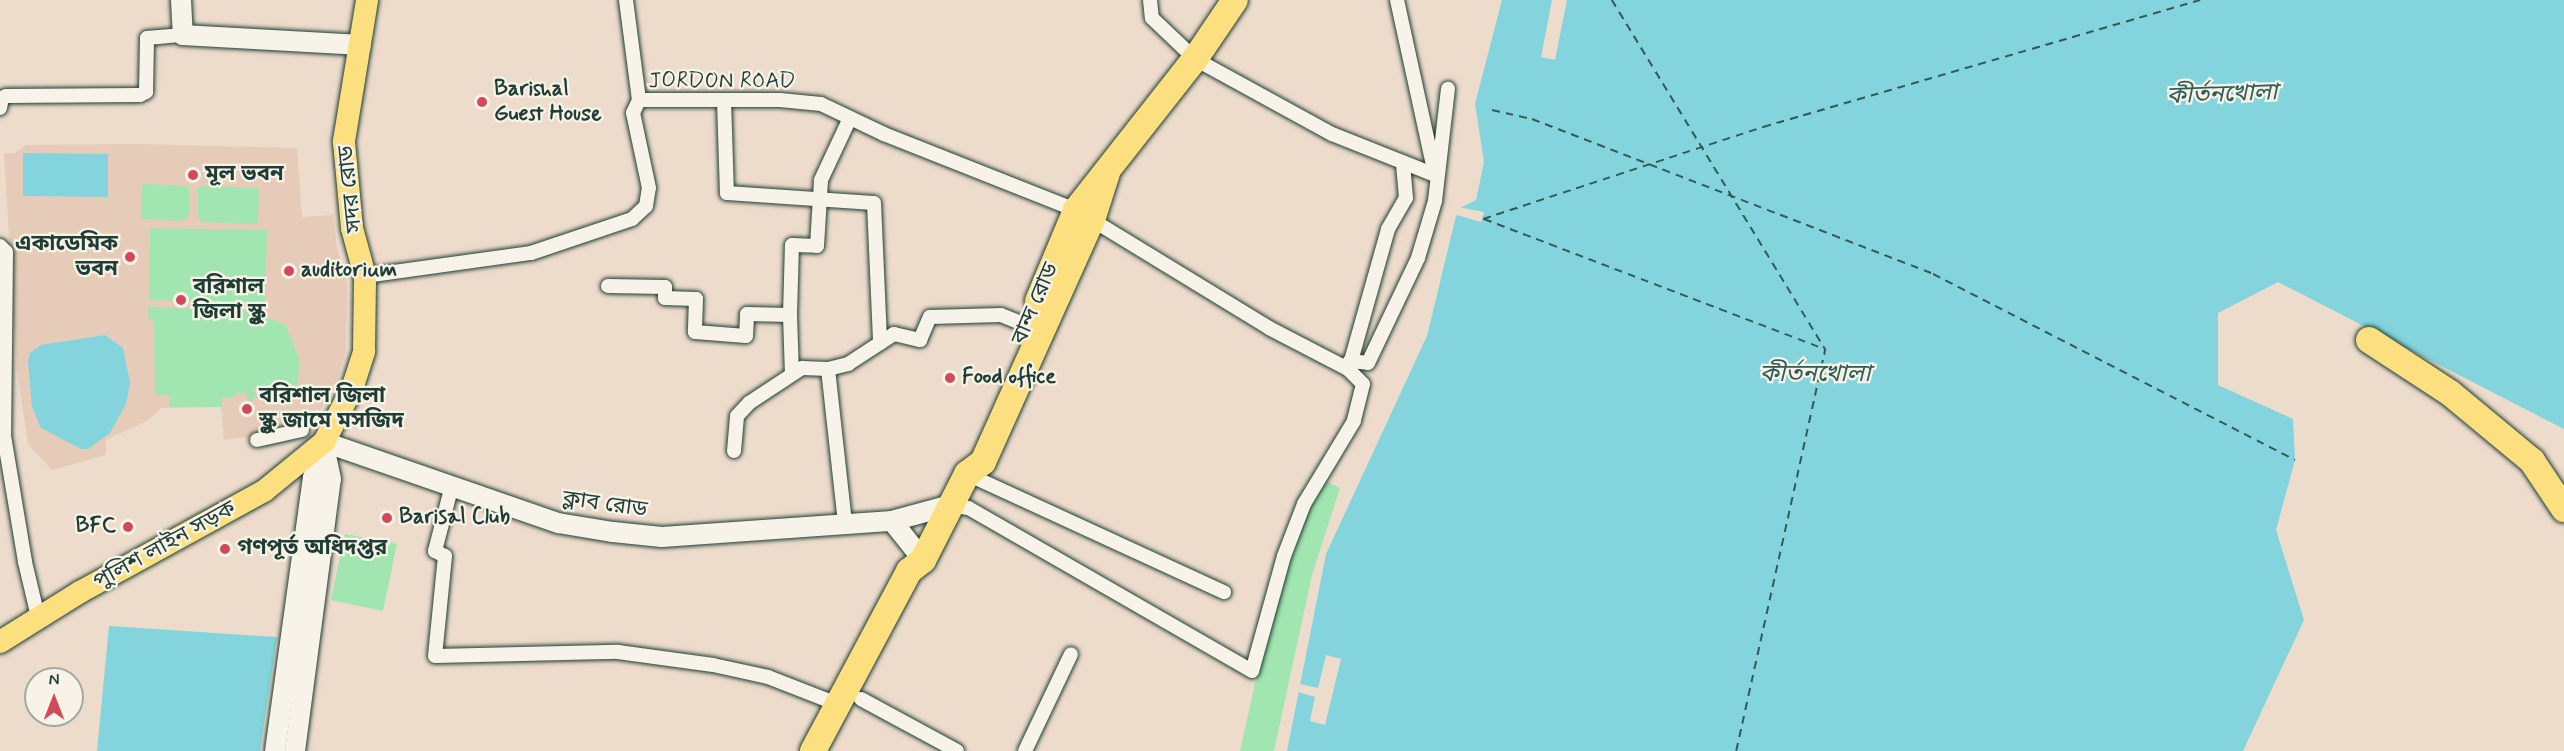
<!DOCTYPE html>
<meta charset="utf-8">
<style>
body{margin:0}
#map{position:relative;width:2564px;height:751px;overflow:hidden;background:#eddccc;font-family:Mynerve,"Noto Sans Bengali",sans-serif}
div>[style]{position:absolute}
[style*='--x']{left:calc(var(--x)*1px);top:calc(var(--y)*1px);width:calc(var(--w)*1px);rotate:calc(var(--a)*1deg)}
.built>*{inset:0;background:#e6ccb8}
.green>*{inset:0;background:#a1e5b0}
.water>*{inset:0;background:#83d4dc}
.pier>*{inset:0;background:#eddccc}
.ferry>*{height:1.5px;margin-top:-0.75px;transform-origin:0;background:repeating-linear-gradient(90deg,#335b56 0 8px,transparent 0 14px)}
.roads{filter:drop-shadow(0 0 2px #1f3d34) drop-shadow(0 0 2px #1f3d34)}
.street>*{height:14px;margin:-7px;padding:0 7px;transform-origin:7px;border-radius:7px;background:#f7f3e8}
.secondary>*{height:20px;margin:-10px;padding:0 10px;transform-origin:10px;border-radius:10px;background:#f7f3e8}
.primary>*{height:22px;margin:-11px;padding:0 11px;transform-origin:11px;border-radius:11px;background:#fce080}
.highway>*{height:26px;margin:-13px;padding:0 13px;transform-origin:13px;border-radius:13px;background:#fce080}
.dots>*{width:16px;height:16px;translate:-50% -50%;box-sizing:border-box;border:3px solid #f7f3e8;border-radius:50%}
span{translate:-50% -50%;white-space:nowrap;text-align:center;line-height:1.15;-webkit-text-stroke:4.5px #f7f3e8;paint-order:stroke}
.street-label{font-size:22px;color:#1f3d34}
.poi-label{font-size:22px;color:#1f3d34;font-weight:700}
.left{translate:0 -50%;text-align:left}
.right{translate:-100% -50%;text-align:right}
.water-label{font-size:24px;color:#335b56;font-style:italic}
.north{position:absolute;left:24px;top:667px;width:60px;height:60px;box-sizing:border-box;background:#f7f3e8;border:2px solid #a1aaa0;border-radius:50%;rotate:0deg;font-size:16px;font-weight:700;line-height:24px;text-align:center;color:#1f3d34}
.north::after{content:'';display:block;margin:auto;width:21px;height:27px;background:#d1495b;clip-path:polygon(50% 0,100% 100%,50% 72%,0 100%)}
</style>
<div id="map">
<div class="built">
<i style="clip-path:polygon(136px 144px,297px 148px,302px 217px,333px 215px,337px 248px,347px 283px,346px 350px,336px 385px,311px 425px,302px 429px,224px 440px,221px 407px,161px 408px,147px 421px,106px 440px,106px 455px,52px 470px,28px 444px,17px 371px,4px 153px,15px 153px,26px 145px)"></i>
</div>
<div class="green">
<i style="clip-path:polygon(142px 184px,189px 186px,189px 216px,181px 221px,141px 219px)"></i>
<i style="clip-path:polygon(198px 186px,259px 188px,258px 224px,202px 222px,198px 216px)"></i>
<i style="clip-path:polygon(150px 228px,267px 230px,265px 303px,149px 300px)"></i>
<i style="clip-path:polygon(148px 307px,242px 310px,285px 324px,299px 358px,298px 388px,252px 389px,256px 394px,253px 401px,247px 401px,247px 393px,234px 393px,234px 397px,222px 397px,222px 407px,170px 407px,169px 395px,155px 395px,154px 321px,149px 320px)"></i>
<i style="clip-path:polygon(1322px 479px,1340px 488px,1312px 575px,1274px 751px,1240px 751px,1259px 665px,1292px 552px)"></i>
<i style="clip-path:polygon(345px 534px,397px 544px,383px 611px,331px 600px)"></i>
</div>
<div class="water">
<i style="clip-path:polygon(1502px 0,2564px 0,2564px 429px,2278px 282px,2218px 313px,2218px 385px,2293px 419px,2295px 460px,2276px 530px,2304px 620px,2243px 751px,1287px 751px,1326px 554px,1427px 336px,1456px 216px,1460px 208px,1476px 200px,1484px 162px,1475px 104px)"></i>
<i style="clip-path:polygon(23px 153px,108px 154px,108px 197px,23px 196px)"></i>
<i style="clip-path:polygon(105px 335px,123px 348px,130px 383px,126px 404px,110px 433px,88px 449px,81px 449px,41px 428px,32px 407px,28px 361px,30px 353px,41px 345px)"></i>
<i style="clip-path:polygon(109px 626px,277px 637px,260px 751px,97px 751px)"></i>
</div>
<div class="pier">
<i style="clip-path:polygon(1552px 0,1567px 0,1555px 60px,1541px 57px)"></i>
<i style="clip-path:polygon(1458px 207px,1484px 212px,1481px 222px,1453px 214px)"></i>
<i style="clip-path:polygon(1326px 655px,1341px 659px,1325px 725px,1310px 721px,1315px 697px,1298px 692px,1300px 684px,1318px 688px)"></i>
</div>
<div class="ferry">
<i style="--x:1612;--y:0;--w:409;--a:58.6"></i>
<i style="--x:1492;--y:110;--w:41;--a:12.7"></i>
<i style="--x:1532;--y:119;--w:430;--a:21.1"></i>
<i style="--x:1933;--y:274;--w:407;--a:27.2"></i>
<i style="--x:1483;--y:219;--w:295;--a:-18.2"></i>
<i style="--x:1763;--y:127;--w:455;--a:-16.2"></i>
<i style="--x:1484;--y:219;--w:364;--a:20.9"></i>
<i style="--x:1736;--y:751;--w:412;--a:-77.5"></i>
</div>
<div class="roads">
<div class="street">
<i style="--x:626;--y:0;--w:101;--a:82.6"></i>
<i style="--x:1150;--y:0;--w:18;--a:84"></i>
<i style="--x:1152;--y:18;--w:59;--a:43.6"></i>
<i style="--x:1195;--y:59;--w:156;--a:28.7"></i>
<i style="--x:1332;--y:134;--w:111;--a:21.7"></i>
<i style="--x:1397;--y:0;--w:174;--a:77.7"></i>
<i style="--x:724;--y:100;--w:93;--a:88.2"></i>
<i style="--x:727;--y:193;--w:147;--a:3.9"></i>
<i style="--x:874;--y:203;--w:140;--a:87.5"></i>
<i style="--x:0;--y:108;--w:10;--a:-79"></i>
<i style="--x:2;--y:98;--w:4;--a:-27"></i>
<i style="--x:6;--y:96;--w:134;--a:-0.4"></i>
<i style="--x:140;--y:95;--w:7;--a:-27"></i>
<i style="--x:146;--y:92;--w:54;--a:-88.9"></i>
<i style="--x:147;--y:38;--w:36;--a:-5"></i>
<i style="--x:0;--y:246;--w:8;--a:45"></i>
<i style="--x:6;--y:252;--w:184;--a:90.6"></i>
<i style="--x:4;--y:436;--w:128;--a:80.5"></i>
<i style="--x:25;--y:562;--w:57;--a:76.7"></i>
<i style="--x:365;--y:276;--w:168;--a:-7.9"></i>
<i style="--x:531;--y:253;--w:107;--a:-18.6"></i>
<i style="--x:632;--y:219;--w:19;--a:-43"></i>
<i style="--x:646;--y:206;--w:18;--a:-81"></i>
<i style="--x:649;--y:188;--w:77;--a:-102"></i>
<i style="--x:633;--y:113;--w:14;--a:-65"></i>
<i style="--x:639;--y:100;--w:141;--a:0"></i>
<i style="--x:780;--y:100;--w:41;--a:5.6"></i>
<i style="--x:821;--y:104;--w:70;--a:25.5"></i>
<i style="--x:884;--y:134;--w:206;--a:21.6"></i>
<i style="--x:1076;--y:210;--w:226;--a:31.4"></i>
<i style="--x:1269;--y:328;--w:89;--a:27.4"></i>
<i style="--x:1348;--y:369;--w:21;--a:45"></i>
<i style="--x:1363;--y:384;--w:38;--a:104"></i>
<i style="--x:1354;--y:421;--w:97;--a:121.1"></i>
<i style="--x:1304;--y:504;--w:56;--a:111"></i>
<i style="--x:1284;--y:556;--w:119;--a:105.5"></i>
<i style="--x:1252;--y:671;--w:327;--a:-150.1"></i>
<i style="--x:968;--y:508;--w:17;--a:-170"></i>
<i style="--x:608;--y:286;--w:57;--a:1"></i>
<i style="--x:665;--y:287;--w:11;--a:90"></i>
<i style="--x:665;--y:298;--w:31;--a:2"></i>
<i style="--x:696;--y:299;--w:33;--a:92"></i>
<i style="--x:695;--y:332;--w:51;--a:4.5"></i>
<i style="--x:746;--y:336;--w:22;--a:-87"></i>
<i style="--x:747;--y:314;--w:43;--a:1.3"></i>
<i style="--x:790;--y:315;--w:59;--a:88.1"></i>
<i style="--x:790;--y:315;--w:70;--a:-88.4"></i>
<i style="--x:792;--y:245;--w:25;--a:2"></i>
<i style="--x:817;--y:246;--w:66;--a:-86.5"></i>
<i style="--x:821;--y:180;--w:68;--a:-64.9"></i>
<i style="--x:1350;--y:361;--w:18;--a:6"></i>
<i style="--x:1368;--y:363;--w:116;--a:-64.5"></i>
<i style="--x:1418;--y:258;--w:59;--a:-73.4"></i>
<i style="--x:1435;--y:201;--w:113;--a:-83.4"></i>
<i style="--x:1349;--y:368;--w:144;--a:-74.3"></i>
<i style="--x:1388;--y:229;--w:36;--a:-60"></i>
<i style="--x:1406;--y:198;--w:36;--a:-95"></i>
<i style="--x:828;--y:369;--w:155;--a:83.7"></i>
<i style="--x:257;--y:440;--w:46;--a:-12.5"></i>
<i style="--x:734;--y:451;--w:35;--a:-85"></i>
<i style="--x:737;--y:416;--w:18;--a:-47"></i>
<i style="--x:749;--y:403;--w:64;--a:-33.4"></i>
<i style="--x:802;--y:368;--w:26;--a:2"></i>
<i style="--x:828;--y:369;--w:21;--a:-14"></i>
<i style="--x:848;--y:364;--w:55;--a:-33.1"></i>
<i style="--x:894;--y:334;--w:27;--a:13"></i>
<i style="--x:920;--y:340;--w:25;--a:-67"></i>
<i style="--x:930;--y:317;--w:71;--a:-1.6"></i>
<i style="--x:1001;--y:315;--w:29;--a:22"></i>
<i style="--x:967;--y:474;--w:283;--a:24.7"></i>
<i style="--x:451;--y:489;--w:64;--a:104.5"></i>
<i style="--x:435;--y:551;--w:11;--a:27"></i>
<i style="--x:445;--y:556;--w:100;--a:95.7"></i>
<i style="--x:435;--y:656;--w:183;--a:-1.3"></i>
<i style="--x:618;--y:652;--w:96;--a:7.8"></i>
<i style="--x:713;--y:665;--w:56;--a:12.3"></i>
<i style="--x:768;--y:677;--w:77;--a:21.3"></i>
<i style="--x:861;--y:699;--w:109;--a:28.4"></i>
<i style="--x:1025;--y:751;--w:107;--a:-64.6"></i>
</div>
<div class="secondary">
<i style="--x:181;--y:0;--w:35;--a:87"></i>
<i style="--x:183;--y:35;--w:178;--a:3.2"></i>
<i style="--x:324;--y:442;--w:248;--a:19.1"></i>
<i style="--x:558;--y:523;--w:56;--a:9.3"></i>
<i style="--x:613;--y:532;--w:49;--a:5.8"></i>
<i style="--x:662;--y:537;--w:231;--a:-4"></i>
<i style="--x:892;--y:521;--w:61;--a:-15.2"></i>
<i style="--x:892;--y:521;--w:50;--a:51.5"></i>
<i style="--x:275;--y:751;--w:276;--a:-82.1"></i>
<i style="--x:313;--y:478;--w:38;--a:-73"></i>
<i style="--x:295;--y:751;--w:274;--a:-82.5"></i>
<i style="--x:331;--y:479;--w:35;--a:-102"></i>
</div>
<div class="primary">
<i style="--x:0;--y:642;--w:94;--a:-32"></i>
<i style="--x:80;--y:592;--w:210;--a:-28.8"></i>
<i style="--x:264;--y:491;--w:77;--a:-39.2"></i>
<i style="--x:324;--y:442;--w:60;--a:-62.2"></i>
<i style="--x:352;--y:389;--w:40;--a:-72"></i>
<i style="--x:364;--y:351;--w:75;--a:-89.2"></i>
<i style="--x:365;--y:276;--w:50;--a:-105.2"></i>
<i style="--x:352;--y:228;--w:87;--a:-95.3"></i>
<i style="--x:344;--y:141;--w:143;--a:-80.7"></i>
</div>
<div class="highway">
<i style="--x:1038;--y:301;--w:99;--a:-67.3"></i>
<i style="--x:1076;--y:210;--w:192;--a:-51.8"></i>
<i style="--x:1195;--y:59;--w:71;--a:-55.9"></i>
<i style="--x:2369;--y:340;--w:97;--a:33.2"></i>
<i style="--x:2450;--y:393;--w:107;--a:39.7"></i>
<i style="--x:2532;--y:461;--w:58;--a:56.3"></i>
<i style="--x:813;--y:751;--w:204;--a:-61.9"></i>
<i style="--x:909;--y:571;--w:18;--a:-38"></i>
<i style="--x:923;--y:560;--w:97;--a:-62.9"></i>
<i style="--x:967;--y:474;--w:20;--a:-37"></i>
<i style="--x:983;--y:462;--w:265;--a:-65.8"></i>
<i style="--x:1092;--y:220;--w:49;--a:-72.3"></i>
</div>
</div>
<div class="dots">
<i style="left:482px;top:102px;background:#d1495b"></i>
<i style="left:193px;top:175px;background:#d1495b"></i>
<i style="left:130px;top:257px;background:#d1495b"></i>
<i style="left:289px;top:271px;background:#d1495b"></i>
<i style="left:181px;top:300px;background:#d1495b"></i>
<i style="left:950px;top:378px;background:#d1495b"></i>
<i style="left:247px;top:409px;background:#d1495b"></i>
<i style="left:387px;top:518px;background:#d1495b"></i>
<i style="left:128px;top:527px;background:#d1495b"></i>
<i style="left:225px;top:549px;background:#d1495b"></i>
</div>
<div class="street-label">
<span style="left:722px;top:82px">JORDON ROAD</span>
<span style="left:351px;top:189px;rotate:-96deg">সদর রোড</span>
<span style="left:1036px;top:304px;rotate:-67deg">বান্দ রোড</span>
<span style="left:605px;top:505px;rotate:8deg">ক্লাব রোড</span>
<span style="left:165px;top:546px;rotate:-29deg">পুলিশ লাইন সড়ক</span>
</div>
<div class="poi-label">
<span class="left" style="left:494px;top:102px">Barishal<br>Guest House</span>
<span class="left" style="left:205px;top:175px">মূল ভবন</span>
<span class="right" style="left:118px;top:257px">একাডেমিক<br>ভবন</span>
<span class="left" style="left:301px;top:271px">auditorium</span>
<span class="left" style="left:193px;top:300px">বরিশাল<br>জিলা স্কুল</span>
<span class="left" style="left:962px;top:378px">Food office</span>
<span class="left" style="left:259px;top:409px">বরিশাল জিলা<br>স্কুল জামে মসজিদ</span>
<span class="left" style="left:399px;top:518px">Barisal Club</span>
<span class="right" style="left:116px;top:527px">BFC</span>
<span class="left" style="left:237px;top:549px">গণপূর্ত অধিদপ্তর</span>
</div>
<div class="water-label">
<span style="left:2222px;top:95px;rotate:-2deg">কীর্তনখোলা</span>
<span style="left:1815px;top:375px">কীর্তনখোলা</span>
</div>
<div class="north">N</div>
</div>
